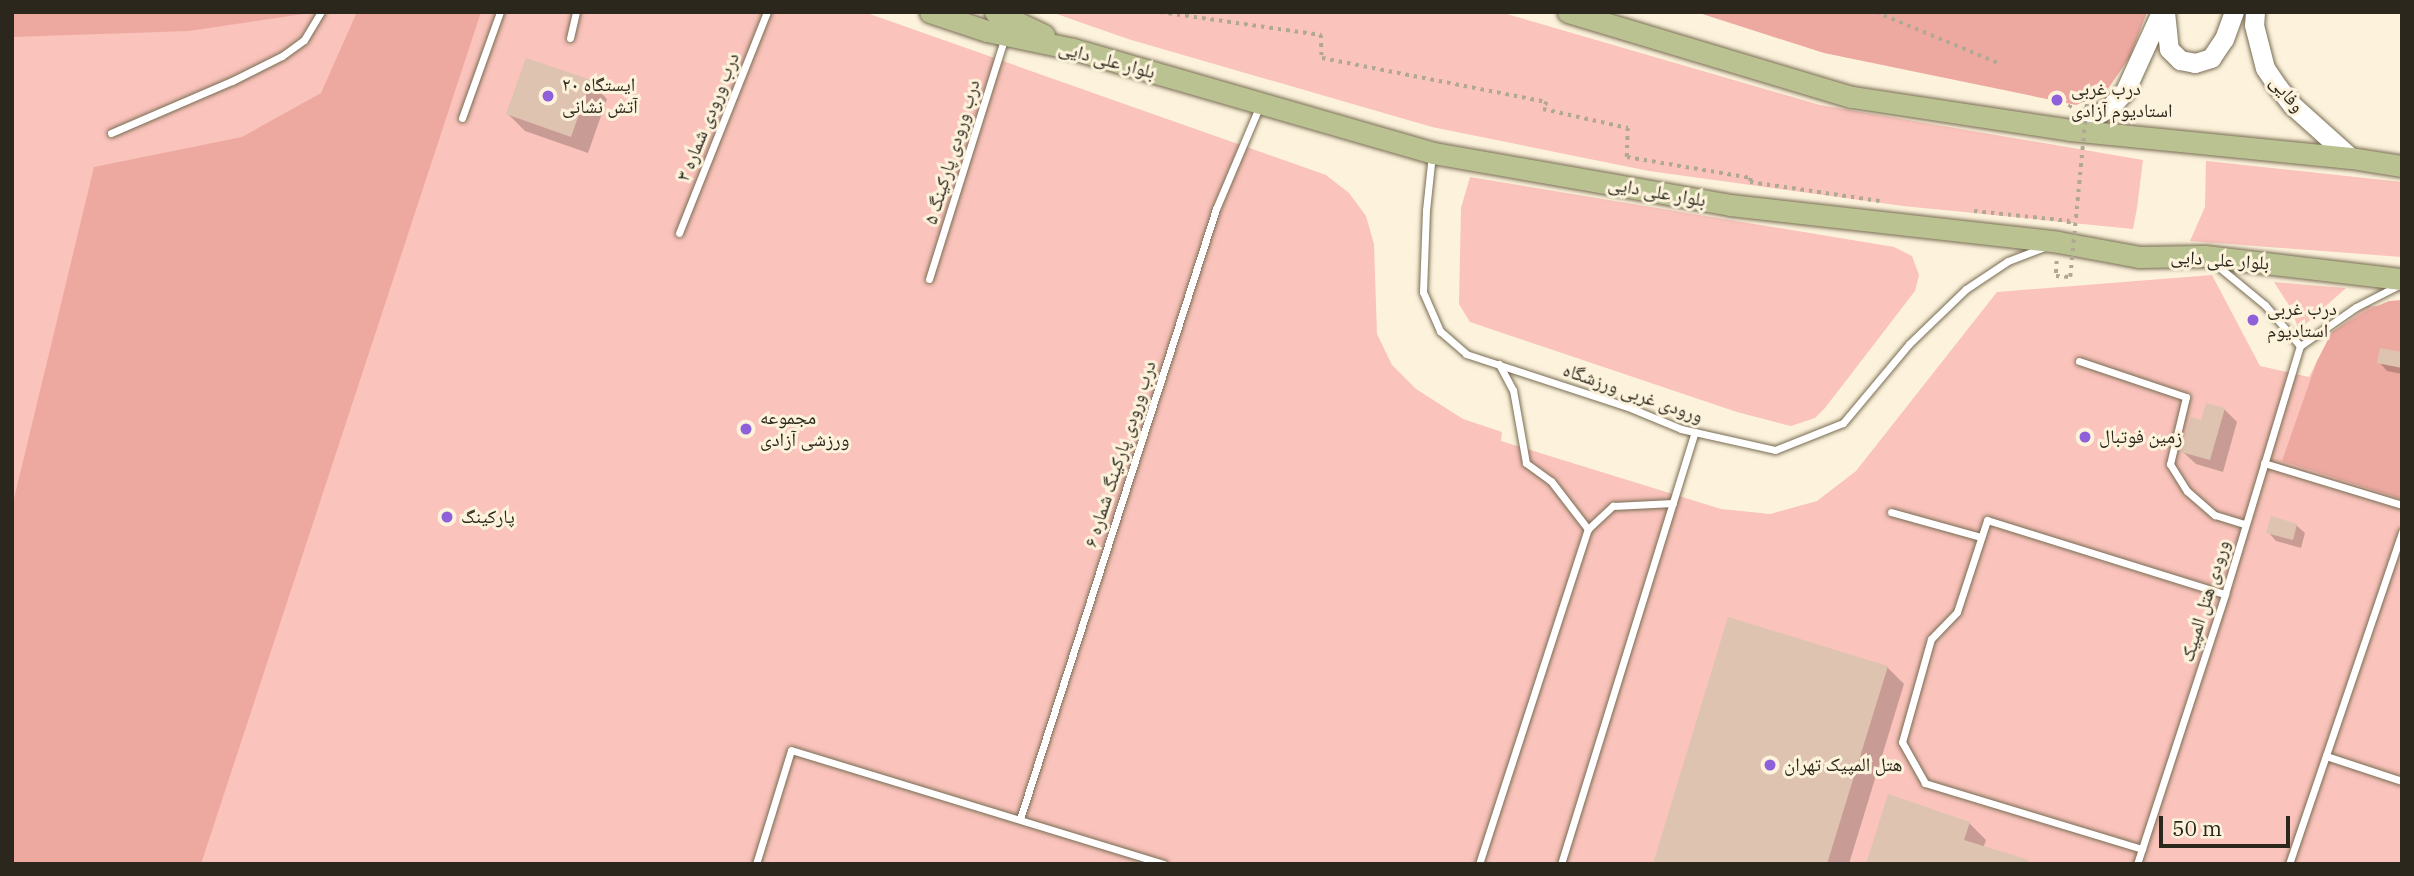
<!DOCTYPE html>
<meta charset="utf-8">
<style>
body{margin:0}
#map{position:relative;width:2414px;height:876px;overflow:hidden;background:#fdf3dc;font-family:"IBM Plex Serif","Noto Naskh Arabic",serif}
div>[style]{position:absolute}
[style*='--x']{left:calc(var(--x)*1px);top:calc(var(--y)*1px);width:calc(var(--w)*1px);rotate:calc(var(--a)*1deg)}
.green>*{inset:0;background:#fac3bb}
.forest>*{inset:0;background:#eda9a0}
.shadow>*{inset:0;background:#0003}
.building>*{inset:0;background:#dec3b1}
.path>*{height:3.5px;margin-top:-1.75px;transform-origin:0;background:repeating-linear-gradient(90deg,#b0a895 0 3.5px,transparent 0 8.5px)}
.roads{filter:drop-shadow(0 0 2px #786c53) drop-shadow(0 0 2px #786c53)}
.lane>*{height:7px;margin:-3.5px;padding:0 3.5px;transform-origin:3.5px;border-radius:3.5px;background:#fff}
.secondary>*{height:19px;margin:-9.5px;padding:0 9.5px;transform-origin:9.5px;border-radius:9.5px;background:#fff}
.primary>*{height:21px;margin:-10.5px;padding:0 10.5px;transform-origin:10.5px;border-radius:10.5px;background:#bbc292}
.path-bridge>*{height:3.5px;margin-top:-1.75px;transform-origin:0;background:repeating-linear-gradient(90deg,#b0a895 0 3.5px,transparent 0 8.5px)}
.dots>*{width:19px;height:19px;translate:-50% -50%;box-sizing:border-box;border:4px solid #fdf3dc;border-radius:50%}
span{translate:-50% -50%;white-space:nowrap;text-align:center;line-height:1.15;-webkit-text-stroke:6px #fdf3dc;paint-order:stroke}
.street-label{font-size:19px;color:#2b271c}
.poi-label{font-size:19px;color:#2b271c}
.left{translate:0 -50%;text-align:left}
.frame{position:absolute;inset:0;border:14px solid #2b271c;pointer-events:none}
.scale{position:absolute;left:2159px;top:816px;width:131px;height:32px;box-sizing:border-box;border:4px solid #2b271c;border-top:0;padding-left:9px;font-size:21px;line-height:24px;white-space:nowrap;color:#2b271c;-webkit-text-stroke:5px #fdf3dc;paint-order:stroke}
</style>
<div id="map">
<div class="green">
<i style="clip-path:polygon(12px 12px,864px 12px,1326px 175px,1349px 193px,1366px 216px,1374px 244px,1377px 334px,1392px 365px,1416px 389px,1463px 419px,1502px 432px,1501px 441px,1721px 509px,1770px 514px,1817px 501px,1856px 471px,1997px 292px,2212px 275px,2260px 366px,2309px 377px,2332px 332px,2368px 306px,2402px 305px,2402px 864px,12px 864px)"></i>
<i style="clip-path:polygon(1051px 12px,1500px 12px,1820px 105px,2143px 160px,2137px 208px,2133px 229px,1903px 206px,1649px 171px,1432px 127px,1128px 39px)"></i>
<i style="clip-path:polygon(2206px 161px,2402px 182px,2402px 257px,2190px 241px,2205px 207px)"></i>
<i style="clip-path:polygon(1470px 177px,1894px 247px,1912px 256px,1919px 275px,1915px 291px,1825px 408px,1815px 418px,1791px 426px,1737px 412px,1470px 322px,1459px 304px,1461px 208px)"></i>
<i style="clip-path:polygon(2274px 282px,2308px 285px,2346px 288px,2299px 330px,2290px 307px)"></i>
</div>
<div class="forest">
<i style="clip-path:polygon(12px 12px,317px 12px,189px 31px,12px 37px)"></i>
<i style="clip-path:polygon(357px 12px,481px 12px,201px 864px,12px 864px,12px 507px,94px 167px,242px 137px,321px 93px)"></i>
<i style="clip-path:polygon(1696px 12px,2147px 12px,2130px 57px,2105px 93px,2076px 105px,1824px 53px)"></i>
<i style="clip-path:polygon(2402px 300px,2402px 499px,2282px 461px,2317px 361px,2332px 332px,2368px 310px,2389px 301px)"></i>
</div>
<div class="shadow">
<i style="clip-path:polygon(590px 82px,607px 99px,588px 153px,525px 131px,508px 114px)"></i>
<i style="clip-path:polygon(2402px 354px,2402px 374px,2387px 371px,2379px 362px)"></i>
<i style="clip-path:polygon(2224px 409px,2237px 422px,2223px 472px,2196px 464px,2183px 452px,2202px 422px)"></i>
<i style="clip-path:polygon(2296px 525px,2305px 533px,2301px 548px,2276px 541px,2268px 532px)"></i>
<i style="clip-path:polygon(1887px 667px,1904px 684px,1849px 864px,1655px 864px)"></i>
<i style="clip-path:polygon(1969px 823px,1986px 840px,1983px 848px,1868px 864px)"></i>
</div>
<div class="building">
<i style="clip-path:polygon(526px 58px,591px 80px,571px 137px,506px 114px)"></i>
<i style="clip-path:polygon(2380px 348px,2402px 352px,2402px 368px,2377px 363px)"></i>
<i style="clip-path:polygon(2206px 403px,2225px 408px,2210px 460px,2181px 452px,2191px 417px,2201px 420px)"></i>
<i style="clip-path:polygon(2271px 516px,2297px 524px,2293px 540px,2266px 533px)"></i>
<i style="clip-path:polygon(1728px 617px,1888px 666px,1827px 864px,1653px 864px)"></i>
<i style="clip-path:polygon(1888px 794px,1970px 822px,1964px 840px,2029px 860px,2028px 864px,1866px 864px)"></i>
</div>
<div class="path">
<i style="--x:1160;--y:12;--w:163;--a:8.1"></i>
<i style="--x:1321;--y:35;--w:23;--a:88"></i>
<i style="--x:1322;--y:58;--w:229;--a:11.1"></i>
<i style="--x:1547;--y:102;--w:8;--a:120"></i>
<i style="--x:1543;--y:109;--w:87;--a:12.6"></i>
<i style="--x:1628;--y:128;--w:29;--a:92"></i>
<i style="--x:1627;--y:157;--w:126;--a:9.6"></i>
<i style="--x:1751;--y:178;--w:4;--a:104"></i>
<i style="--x:1750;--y:182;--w:131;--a:8.3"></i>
<i style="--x:1876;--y:12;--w:132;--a:22.7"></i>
<i style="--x:2069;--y:108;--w:9;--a:-63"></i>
<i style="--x:2073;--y:100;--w:12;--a:0"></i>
<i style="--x:1974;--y:211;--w:96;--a:6"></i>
<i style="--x:2069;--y:221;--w:6;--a:90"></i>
<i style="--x:2057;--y:261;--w:15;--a:94"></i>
<i style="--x:2056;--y:276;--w:14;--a:4"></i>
</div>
<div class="roads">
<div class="lane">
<i style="--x:570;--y:38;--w:27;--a:-77"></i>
<i style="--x:462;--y:118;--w:113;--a:-70.3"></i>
<i style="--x:111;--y:133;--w:132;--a:-23.3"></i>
<i style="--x:232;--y:81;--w:56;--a:-26.6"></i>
<i style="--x:282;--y:56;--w:27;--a:-36"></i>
<i style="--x:304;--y:40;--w:33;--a:-59"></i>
<i style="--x:1432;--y:154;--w:56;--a:96.1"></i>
<i style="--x:1426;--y:210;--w:82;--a:92.1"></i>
<i style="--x:1423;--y:292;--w:43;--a:66.4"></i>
<i style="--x:1440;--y:331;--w:35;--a:41"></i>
<i style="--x:1466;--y:354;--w:170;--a:18.1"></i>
<i style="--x:1628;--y:407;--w:57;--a:22.5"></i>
<i style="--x:1681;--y:429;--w:96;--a:12.6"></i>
<i style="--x:1775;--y:450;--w:73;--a:-21.7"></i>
<i style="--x:1843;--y:423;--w:103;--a:-50.1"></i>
<i style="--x:1909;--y:344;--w:79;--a:-44"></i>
<i style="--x:1966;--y:289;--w:50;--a:-33.7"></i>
<i style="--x:2008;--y:261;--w:39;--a:-21"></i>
<i style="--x:679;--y:233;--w:238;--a:-68.3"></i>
<i style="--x:2214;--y:263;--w:66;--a:39.5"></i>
<i style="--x:2265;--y:305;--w:54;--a:49.5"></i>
<i style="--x:2300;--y:346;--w:68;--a:-34.9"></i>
<i style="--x:2356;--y:307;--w:48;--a:-27.1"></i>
<i style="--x:929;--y:279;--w:251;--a:-72.6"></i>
<i style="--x:2079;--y:361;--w:113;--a:18.6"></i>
<i style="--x:2186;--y:397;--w:69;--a:103.4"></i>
<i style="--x:2170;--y:464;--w:32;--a:58"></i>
<i style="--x:2187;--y:491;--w:37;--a:41"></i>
<i style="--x:2215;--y:515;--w:31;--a:17"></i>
<i style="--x:1499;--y:364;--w:30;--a:62"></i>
<i style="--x:1513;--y:390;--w:74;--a:79.9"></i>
<i style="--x:1526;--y:463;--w:31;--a:36"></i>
<i style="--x:1551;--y:481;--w:61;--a:52.4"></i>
<i style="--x:2264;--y:463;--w:144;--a:16.9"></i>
<i style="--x:1891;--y:512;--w:93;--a:15.5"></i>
<i style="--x:2326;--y:756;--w:80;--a:18.2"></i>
<i style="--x:1020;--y:819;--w:641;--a:-72.19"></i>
<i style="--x:1216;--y:209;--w:111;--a:-67.1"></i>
<i style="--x:2142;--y:849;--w:227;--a:-163.1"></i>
<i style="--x:1925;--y:783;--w:47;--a:-119.3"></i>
<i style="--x:1902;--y:742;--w:107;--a:-74.3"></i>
<i style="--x:1931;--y:639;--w:37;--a:-46"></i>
<i style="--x:1957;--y:612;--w:97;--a:-71.9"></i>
<i style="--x:1987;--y:520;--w:249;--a:17.3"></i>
<i style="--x:756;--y:864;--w:119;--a:-72.9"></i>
<i style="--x:791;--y:750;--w:390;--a:17"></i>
<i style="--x:1479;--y:864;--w:352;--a:-72"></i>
<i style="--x:1588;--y:529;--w:34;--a:-43"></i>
<i style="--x:1613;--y:506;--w:60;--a:-2.9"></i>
<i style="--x:1561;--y:864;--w:452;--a:-72.8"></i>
<i style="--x:2137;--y:864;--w:284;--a:-71.9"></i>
<i style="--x:2225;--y:594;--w:259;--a:-73.2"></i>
<i style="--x:2289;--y:864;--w:351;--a:-71.2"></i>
</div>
<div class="secondary">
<i style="--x:2165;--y:12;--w:37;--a:84"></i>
<i style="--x:2169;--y:49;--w:16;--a:45"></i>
<i style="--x:2180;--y:60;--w:15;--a:11"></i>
<i style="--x:2195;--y:63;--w:17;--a:-17"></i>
<i style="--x:2211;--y:58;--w:23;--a:-56"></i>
<i style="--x:2224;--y:39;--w:29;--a:-70"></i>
<i style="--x:2255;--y:12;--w:13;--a:94"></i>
<i style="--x:2254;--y:25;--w:44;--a:75.7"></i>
<i style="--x:2265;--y:68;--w:23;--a:56"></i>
<i style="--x:2278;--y:87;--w:23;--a:52"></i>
<i style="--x:2292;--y:105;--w:79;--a:41.9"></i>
<i style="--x:2070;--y:130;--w:46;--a:-29.9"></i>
<i style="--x:2110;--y:107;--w:22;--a:-47"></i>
<i style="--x:2125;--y:91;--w:87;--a:-65.5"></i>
</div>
<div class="primary">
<i style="--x:930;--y:12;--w:60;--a:18.4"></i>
<i style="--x:987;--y:31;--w:88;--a:11.8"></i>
<i style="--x:1073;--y:49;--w:375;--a:16.1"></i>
<i style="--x:1433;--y:153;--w:302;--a:9.9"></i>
<i style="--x:1730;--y:205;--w:330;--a:6.4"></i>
<i style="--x:2058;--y:242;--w:82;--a:10.5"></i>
<i style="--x:2139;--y:257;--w:66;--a:-0.9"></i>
<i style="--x:2205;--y:256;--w:198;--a:6.7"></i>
<i style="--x:995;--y:12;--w:54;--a:25.1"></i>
<i style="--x:1568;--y:12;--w:296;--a:16.7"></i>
<i style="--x:1852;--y:97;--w:220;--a:8.6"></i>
<i style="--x:2070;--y:130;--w:282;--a:5.7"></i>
<i style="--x:2351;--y:158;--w:52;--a:8.9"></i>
</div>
</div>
<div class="path-bridge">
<i style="--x:2070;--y:277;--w:178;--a:-84.5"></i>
</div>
<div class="dots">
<i style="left:548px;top:96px;background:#8e60da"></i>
<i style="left:2057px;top:100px;background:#8e60da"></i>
<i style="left:2253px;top:320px;background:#8e60da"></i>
<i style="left:746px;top:429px;background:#8e60da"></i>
<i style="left:2085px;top:437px;background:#8e60da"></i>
<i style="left:447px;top:517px;background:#8e60da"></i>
<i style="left:1770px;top:765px;background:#8e60da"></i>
</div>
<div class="street-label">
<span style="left:1107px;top:60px;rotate:15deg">بلوار علی دایی</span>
<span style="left:2287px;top:94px;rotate:50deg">وفایی</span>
<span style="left:708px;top:117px;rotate:-68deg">درب ورودی شماره ۳</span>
<span style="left:952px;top:152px;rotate:-73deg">درب ورودی پارکینگ ۵</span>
<span style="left:1657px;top:192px;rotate:10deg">بلوار علی دایی</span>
<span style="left:2220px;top:260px;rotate:4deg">بلوار علی دایی</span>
<span style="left:1633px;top:393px;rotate:19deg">ورودی غربی ورزشگاه</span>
<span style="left:1120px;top:454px;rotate:-72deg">درب ورودی پارکینگ شماره ۶</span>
<span style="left:2205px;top:601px;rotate:-73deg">ورودی هتل المپیک</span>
</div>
<div class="poi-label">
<span class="left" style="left:562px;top:96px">ایستگاه ۲۰<br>آتش نشانی</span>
<span class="left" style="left:2071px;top:100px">درب غربی<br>استادیوم آزادی</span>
<span class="left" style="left:2267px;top:320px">درب غربی<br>استادیوم</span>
<span class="left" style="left:760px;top:429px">مجموعه<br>ورزشی آزادی</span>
<span class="left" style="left:2099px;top:437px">زمین فوتبال</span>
<span class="left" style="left:461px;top:517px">پارکینگ</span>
<span class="left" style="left:1784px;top:765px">هتل المپیک تهران</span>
</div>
<div class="frame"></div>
<div class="scale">50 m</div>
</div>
